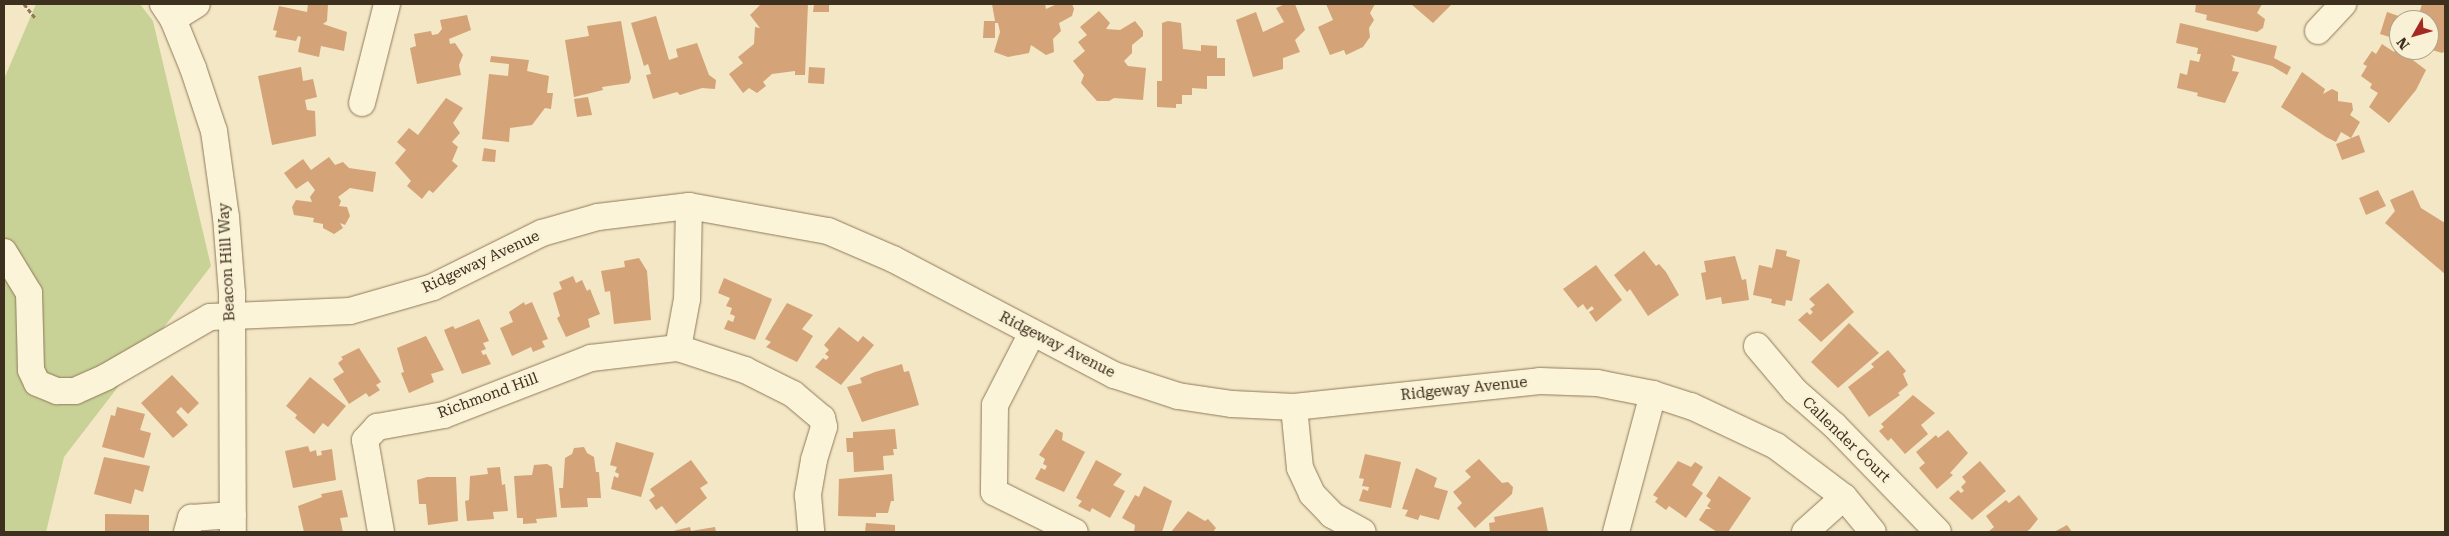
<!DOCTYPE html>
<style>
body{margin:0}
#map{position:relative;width:2449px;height:536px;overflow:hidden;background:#f3e7c5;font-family:"Roboto Serif",serif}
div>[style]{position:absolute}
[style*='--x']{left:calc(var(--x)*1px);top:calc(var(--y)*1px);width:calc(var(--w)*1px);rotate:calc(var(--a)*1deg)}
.green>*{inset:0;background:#c8d297}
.building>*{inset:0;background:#d4a377}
.path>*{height:3px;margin-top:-1.5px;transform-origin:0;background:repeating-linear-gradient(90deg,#907959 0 4px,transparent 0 6.5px)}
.roads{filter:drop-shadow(0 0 1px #907959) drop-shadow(0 0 1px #907959)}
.minor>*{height:26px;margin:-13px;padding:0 13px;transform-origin:13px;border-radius:13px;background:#fcf4d9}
span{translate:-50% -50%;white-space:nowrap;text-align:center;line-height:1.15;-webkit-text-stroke:4px #f9f1d5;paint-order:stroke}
.street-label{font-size:15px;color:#3e301e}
.frame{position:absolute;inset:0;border:5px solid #3e301e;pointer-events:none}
.north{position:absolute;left:2389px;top:10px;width:50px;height:50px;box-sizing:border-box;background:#f9f1d5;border:1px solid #aea48c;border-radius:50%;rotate:232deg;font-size:14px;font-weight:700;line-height:20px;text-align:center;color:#3e301e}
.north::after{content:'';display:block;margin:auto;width:18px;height:22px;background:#a52922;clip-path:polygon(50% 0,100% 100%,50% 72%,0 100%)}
</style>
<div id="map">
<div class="green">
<i style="clip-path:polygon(36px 4px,140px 4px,153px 21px,211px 266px,64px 457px,46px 532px,4px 532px,4px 79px)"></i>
</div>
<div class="building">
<i style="clip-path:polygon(308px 4px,328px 4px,327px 21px,323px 24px,347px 32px,344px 51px,321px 46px,319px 57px,298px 52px,301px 37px,298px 36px,296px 41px,275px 37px,277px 31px,273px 30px,279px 6px,307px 12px)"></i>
<i style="clip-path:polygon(761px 4px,808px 4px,805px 75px,795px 75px,795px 71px,772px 74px,763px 82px,766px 86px,757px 93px,749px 88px,743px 93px,729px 74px,743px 63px,738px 57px,754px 44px,755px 27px,760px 28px,750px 15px)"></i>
<i style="clip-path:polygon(814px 4px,829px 4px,829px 12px,813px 12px)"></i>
<i style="clip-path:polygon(992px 4px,1045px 4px,1046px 9px,1057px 4px,1072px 4px,1074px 9px,1072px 16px,1059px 23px,1061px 31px,1053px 39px,1054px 52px,1046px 55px,1031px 45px,1029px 53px,1008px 57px,994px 52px,1000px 32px,998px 23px,995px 23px,995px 38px,983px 38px,984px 21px,995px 21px)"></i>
<i style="clip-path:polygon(1285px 4px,1295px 4px,1305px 30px,1295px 40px,1300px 52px,1283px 58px,1283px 69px,1253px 77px,1236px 20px,1256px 12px,1263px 32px,1284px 22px,1276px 8px)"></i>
<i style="clip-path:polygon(1326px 4px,1375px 4px,1370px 13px,1374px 20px,1369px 28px,1370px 37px,1363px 47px,1346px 55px,1344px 50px,1330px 55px,1318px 27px,1333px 20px)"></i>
<i style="clip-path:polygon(1411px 4px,1452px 4px,1433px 23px)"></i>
<i style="clip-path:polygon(2196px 4px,2262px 4px,2257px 13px,2265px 19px,2263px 28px,2257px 32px,2206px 20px,2207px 15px,2195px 12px)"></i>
<i style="clip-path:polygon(2422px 4px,2445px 4px,2445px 51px,2442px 53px,2429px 49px,2429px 20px,2417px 20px)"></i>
<i style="clip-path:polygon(1099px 11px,1110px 23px,1106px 29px,1120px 30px,1135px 21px,1143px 31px,1143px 36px,1132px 45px,1132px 53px,1124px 61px,1128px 66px,1146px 68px,1143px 100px,1114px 98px,1109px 101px,1097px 101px,1081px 83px,1084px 75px,1073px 61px,1085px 51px,1078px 42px,1087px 35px,1080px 27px)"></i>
<i style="clip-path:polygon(2387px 12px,2410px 20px,2399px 20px,2399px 40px,2380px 34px)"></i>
<i style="clip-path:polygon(467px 15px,471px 30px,449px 39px,450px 44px,455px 43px,463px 55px,459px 65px,461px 75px,417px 84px,410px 48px,416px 46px,414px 34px,431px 31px,432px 35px,438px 34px,442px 29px,440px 20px)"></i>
<i style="clip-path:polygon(656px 16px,669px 60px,678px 57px,676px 49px,697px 43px,709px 75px,716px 80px,715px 89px,702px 88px,680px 95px,677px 92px,653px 99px,646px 75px,651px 74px,648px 64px,644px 66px,631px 23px)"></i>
<i style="clip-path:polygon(621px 21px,631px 78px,629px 83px,602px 87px,603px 90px,574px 97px,565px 40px,589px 36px,587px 26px)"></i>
<i style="clip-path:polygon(1168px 21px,1181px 23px,1183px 49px,1201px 51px,1201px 45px,1217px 46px,1217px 58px,1225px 58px,1225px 76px,1207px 76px,1207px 89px,1192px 88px,1192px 95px,1182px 95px,1182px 104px,1176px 104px,1176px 108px,1157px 107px,1157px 81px,1162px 81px,1162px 23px)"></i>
<i style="clip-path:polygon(2180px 23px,2277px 46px,2274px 58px,2291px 67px,2287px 75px,2272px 66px,2231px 55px,2235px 59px,2232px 71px,2239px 72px,2225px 103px,2197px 96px,2198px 93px,2177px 88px,2180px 73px,2187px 75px,2190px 60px,2199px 62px,2201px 54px,2197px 54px,2198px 48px,2176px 43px)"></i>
<i style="clip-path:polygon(2382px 44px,2394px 52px,2397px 48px,2426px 70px,2416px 90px,2389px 123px,2369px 107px,2378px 93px,2370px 88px,2372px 84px,2361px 76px,2367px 66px,2363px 64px,2372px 51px,2376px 54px)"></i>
<i style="clip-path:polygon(491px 56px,529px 60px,527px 71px,549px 76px,547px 93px,553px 93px,551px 109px,545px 108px,532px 125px,510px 128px,509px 142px,482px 139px,489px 74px,508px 76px,509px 64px,490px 62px)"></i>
<i style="clip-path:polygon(301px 67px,303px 81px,313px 79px,317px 97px,305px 100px,307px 110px,315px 111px,316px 136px,272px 145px,258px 76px)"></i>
<i style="clip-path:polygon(809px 67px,825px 68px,824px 84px,808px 83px)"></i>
<i style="clip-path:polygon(2302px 72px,2325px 89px,2323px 94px,2332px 89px,2338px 92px,2338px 101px,2352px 103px,2353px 110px,2350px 115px,2360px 122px,2351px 138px,2341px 132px,2336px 142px,2326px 137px,2281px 107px)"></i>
<i style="clip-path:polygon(588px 97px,592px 115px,577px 117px,574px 99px)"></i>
<i style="clip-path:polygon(446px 98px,463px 108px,453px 123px,460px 133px,452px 142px,458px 147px,452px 161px,458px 166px,433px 193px,429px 190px,422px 199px,407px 186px,411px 181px,395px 163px,406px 150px,397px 142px,409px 128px,418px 135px)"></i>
<i style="clip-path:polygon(2359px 135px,2365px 152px,2342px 160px,2336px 144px)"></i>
<i style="clip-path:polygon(484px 148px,496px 150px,495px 162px,482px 161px)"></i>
<i style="clip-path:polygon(329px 157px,335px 165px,343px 162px,349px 168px,376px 172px,373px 192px,350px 188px,338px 197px,341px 201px,339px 206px,347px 207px,350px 216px,345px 225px,340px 223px,343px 228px,334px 234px,323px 228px,323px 224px,313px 222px,314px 218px,294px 215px,292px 207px,296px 200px,312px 202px,310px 197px,315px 190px,308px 181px,296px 189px,284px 173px,303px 159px,311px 170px)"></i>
<i style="clip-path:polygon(2378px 190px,2386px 206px,2366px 215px,2359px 198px)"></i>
<i style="clip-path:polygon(2413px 190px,2421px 208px,2445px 223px,2445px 274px,2385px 223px,2395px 211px,2390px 200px)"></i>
<i style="clip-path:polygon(1776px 249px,1787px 251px,1786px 256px,1800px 260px,1792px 301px,1786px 300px,1785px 306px,1771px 303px,1772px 299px,1753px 295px,1759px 265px,1772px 268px)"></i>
<i style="clip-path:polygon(1644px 251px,1656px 266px,1659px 264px,1666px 272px,1679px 295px,1648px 316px,1630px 289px,1627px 292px,1614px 275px)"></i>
<i style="clip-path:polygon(1735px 256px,1742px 280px,1746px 279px,1749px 300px,1722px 304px,1721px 297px,1706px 300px,1701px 273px,1706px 272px,1704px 261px)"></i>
<i style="clip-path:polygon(639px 258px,647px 271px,651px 320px,614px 324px,610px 291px,605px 292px,601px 271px,625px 267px,624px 261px)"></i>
<i style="clip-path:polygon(1596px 265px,1622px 300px,1596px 322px,1589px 312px,1594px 309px,1592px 306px,1587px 310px,1583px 304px,1578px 308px,1563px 289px)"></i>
<i style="clip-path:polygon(573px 276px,576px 283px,582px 280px,587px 291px,590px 289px,600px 314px,588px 319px,590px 327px,566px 337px,557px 318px,560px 316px,553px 293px,562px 289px,559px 282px)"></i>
<i style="clip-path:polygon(724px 278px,772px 299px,755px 340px,724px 329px,728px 320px,733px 322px,735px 316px,730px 314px,732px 308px,726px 306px,730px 298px,718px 293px)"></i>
<i style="clip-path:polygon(1828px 283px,1854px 312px,1821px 342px,1798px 320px,1807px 312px,1810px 315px,1813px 312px,1810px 309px,1815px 305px,1809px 299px)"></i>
<i style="clip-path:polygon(524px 302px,525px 305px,532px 302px,548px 339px,542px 341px,545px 347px,533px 352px,531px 347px,512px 356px,500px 328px,513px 322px,509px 312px)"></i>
<i style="clip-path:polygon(787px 303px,813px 315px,802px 329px,813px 336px,797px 362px,766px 347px,771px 342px,765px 339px)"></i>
<i style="clip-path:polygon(479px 319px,489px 341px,483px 343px,486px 349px,481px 351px,483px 355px,486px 354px,491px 364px,462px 374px,444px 330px,453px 326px,455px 329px)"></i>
<i style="clip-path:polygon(1849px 323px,1879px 353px,1838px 388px,1811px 362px)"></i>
<i style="clip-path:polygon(839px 327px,858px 342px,863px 336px,874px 345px,841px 385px,815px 367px,823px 358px,826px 360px,829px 357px,825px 354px,829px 350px,824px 345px)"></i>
<i style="clip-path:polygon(426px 336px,444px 370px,431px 374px,434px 382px,409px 393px,401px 373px,404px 372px,397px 348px)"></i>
<i style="clip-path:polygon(359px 348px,381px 382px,376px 385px,380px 390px,369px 397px,366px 393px,349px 404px,333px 379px,344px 372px,338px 363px,343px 359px,341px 357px)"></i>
<i style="clip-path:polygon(1888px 350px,1906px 371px,1903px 374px,1908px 385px,1898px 393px,1900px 395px,1869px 417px,1848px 387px,1874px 367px,1871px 364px)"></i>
<i style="clip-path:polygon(902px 364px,904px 372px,909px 371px,919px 405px,862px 422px,847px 387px,862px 383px,860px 378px,875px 372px)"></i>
<i style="clip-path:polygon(172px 375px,199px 403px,188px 414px,181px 407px,176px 412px,188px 425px,173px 438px,141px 403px)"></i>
<i style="clip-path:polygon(310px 377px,346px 406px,328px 427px,323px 423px,314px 434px,295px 418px,297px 415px,286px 406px)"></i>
<i style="clip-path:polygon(1913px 395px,1935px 413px,1921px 425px,1928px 434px,1905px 454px,1891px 438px,1888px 441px,1879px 431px,1884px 427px,1881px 424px)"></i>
<i style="clip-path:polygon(117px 407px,145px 414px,140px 430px,151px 433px,144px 458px,102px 447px,111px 415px,115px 416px)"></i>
<i style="clip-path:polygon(895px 429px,897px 449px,893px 449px,894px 455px,883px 456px,884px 470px,854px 472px,853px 452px,847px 452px,846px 438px,853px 438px,853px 432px)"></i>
<i style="clip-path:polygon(1056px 429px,1063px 433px,1062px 440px,1085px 452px,1064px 492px,1035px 479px,1041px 468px,1045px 470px,1047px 466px,1043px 464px,1045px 459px,1039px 455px)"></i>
<i style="clip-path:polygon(1948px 430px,1968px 453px,1950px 473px,1953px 475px,1937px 489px,1919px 468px,1925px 463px,1916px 452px,1936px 435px,1938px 438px)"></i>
<i style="clip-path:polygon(616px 442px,654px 453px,641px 497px,611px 489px,614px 476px,618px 478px,619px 474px,615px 472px,617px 467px,610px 465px)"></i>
<i style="clip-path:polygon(308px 446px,310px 452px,316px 450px,317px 456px,322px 455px,321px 451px,332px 449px,336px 480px,293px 488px,285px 451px)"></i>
<i style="clip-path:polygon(584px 447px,587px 453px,594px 457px,596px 472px,599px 472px,601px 498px,587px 498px,588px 507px,561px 508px,559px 488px,563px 488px,565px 458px,572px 454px,574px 448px)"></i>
<i style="clip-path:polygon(1365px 454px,1401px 462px,1391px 508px,1359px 501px,1363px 489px,1368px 491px,1369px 487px,1362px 486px,1364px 479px,1359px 478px)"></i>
<i style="clip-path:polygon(104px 457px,150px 466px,143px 492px,135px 489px,131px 504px,94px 494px)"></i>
<i style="clip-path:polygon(1479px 459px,1502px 483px,1508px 482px,1513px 487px,1512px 494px,1475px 528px,1457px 508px,1462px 503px,1453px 492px,1471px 477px,1465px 471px)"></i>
<i style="clip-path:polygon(691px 460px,708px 483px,700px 488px,707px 498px,676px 524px,662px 506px,656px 510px,649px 500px,655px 496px,650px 489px)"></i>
<i style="clip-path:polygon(1096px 460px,1122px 474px,1113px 485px,1125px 491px,1110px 518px,1092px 508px,1090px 512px,1078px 506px,1082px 501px,1076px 498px)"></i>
<i style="clip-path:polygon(1678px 461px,1691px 467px,1695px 462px,1703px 467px,1692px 485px,1703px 493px,1686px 518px,1669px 506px,1666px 510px,1655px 502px,1658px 498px,1653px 495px)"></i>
<i style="clip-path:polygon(1980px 461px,2006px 491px,1972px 520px,1949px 498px,1958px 490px,1961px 493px,1964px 491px,1961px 487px,1966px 482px,1962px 477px)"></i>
<i style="clip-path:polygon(547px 464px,552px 467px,557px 517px,536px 519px,537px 523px,523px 524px,523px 518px,517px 518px,514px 476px,532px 475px,534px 465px)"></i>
<i style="clip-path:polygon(500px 467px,502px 485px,505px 484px,508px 511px,493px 512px,494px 519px,467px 521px,465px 501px,469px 500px,470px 476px,488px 474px,487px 468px)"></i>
<i style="clip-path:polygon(1416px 468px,1437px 478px,1434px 487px,1448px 491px,1439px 520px,1420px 515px,1418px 520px,1405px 516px,1408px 510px,1402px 509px)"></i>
<i style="clip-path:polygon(892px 474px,894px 501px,891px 501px,888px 513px,876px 513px,876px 517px,838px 516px,839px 479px)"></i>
<i style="clip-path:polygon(1719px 476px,1751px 498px,1728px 532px,1717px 532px,1699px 520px,1706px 509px,1711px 509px,1707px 506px,1711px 500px,1706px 496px)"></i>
<i style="clip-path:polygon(427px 477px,456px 477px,458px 521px,428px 525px,426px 504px,419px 504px,417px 480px)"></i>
<i style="clip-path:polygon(1144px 486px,1172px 501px,1162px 532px,1134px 532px,1135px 525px,1122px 518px,1135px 495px,1139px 497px)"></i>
<i style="clip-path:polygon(342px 490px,348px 517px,340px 518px,343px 532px,304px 532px,298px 506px,322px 497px,321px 494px)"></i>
<i style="clip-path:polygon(2019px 495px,2038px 519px,2030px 529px,2026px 532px,1988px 532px,1994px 527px,1986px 516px,2006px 500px,2009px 503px)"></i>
<i style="clip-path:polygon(1543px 507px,1548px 532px,1490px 532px,1489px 523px,1495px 522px,1494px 517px)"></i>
<i style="clip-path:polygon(1188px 511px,1205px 521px,1208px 519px,1216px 528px,1213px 532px,1171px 532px)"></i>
<i style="clip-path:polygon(105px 514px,149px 515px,149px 532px,105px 532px)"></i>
<i style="clip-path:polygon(866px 523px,895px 525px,895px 532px,865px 532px)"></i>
<i style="clip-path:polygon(2067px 525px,2072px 532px,2054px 532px)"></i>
<i style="clip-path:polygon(690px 527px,691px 531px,715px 527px,716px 532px,669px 532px)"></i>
</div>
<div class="path">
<i style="--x:24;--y:4;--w:19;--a:51"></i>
</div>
<div class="roads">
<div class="minor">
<i style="--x:163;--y:4;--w:18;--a:56"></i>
<i style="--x:173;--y:19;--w:53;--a:67.8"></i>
<i style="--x:193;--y:68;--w:66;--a:71.6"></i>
<i style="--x:214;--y:131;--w:87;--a:82.1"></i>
<i style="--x:226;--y:217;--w:76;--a:85.5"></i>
<i style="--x:232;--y:293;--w:239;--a:89.8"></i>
<i style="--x:173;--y:19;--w:28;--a:-32"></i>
<i style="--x:2318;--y:31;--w:37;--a:-47"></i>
<i style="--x:362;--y:103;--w:102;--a:-75.8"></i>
<i style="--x:689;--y:206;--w:93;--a:91.2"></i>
<i style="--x:687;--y:299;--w:50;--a:100.4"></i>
<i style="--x:678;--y:348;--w:71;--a:18.2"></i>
<i style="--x:745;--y:370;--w:54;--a:26.6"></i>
<i style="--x:793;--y:394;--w:38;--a:40"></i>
<i style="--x:822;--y:418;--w:9;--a:77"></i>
<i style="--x:824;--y:427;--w:34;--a:107"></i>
<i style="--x:814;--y:460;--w:36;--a:100"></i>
<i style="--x:808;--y:495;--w:37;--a:85"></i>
<i style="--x:4;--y:252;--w:48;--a:58.6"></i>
<i style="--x:29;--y:293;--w:77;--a:88.5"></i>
<i style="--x:31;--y:370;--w:14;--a:65"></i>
<i style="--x:37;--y:383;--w:22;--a:22"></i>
<i style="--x:57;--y:391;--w:18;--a:0"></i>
<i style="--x:75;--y:391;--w:34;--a:-24"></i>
<i style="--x:106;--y:377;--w:120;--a:-30"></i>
<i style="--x:210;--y:317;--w:140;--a:-2.5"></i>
<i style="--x:350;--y:311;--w:86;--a:-16.1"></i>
<i style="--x:433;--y:287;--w:122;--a:-26.4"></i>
<i style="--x:542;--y:233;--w:58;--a:-15.9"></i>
<i style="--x:598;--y:217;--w:92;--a:-6.9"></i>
<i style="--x:689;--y:206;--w:141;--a:10.2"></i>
<i style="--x:828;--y:231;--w:71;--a:23.3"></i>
<i style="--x:893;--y:259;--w:250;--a:27.7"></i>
<i style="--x:1114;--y:375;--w:67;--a:18.2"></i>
<i style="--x:1178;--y:396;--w:55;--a:8.4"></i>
<i style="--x:1232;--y:404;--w:62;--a:2.8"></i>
<i style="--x:1294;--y:407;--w:247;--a:-6"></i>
<i style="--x:1540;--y:381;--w:57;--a:2"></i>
<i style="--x:1597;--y:383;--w:57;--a:11.1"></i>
<i style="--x:1653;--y:394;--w:40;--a:18"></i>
<i style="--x:1691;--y:406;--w:94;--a:25.2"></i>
<i style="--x:1776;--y:446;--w:85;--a:36.9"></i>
<i style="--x:1844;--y:497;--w:45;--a:50.4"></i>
<i style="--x:1032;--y:333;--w:81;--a:117.2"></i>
<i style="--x:995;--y:405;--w:87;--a:90.7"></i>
<i style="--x:994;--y:492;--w:90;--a:26.3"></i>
<i style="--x:1757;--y:346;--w:59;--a:49.8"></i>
<i style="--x:1795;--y:391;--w:52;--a:41.1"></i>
<i style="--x:1834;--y:425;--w:149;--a:45.8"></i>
<i style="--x:1294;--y:407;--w:61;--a:84.4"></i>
<i style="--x:1300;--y:468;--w:29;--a:65"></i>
<i style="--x:1312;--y:494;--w:29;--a:46"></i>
<i style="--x:1332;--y:515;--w:35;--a:29"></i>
<i style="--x:187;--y:532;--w:15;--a:-74"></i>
<i style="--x:191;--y:518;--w:42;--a:-4.1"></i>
<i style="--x:381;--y:532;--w:93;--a:-99.9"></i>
<i style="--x:365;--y:440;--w:18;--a:-47"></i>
<i style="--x:377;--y:427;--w:68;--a:-10.2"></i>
<i style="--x:444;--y:415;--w:158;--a:-21.2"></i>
<i style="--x:591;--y:358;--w:88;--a:-6.6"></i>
<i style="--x:1616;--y:532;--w:143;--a:-75"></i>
<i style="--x:1805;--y:532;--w:52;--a:-41.9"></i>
</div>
</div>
<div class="street-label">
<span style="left:227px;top:262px;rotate:-93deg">Beacon Hill Way</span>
<span style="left:481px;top:262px;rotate:-25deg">Ridgeway Avenue</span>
<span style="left:1057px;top:345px;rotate:27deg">Ridgeway Avenue</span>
<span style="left:1464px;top:389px;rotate:-6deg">Ridgeway Avenue</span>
<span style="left:488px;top:396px;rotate:-20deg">Richmond Hill</span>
<span style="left:1846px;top:440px;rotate:44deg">Callender Court</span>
</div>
<div class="frame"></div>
<div class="north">N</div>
</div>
